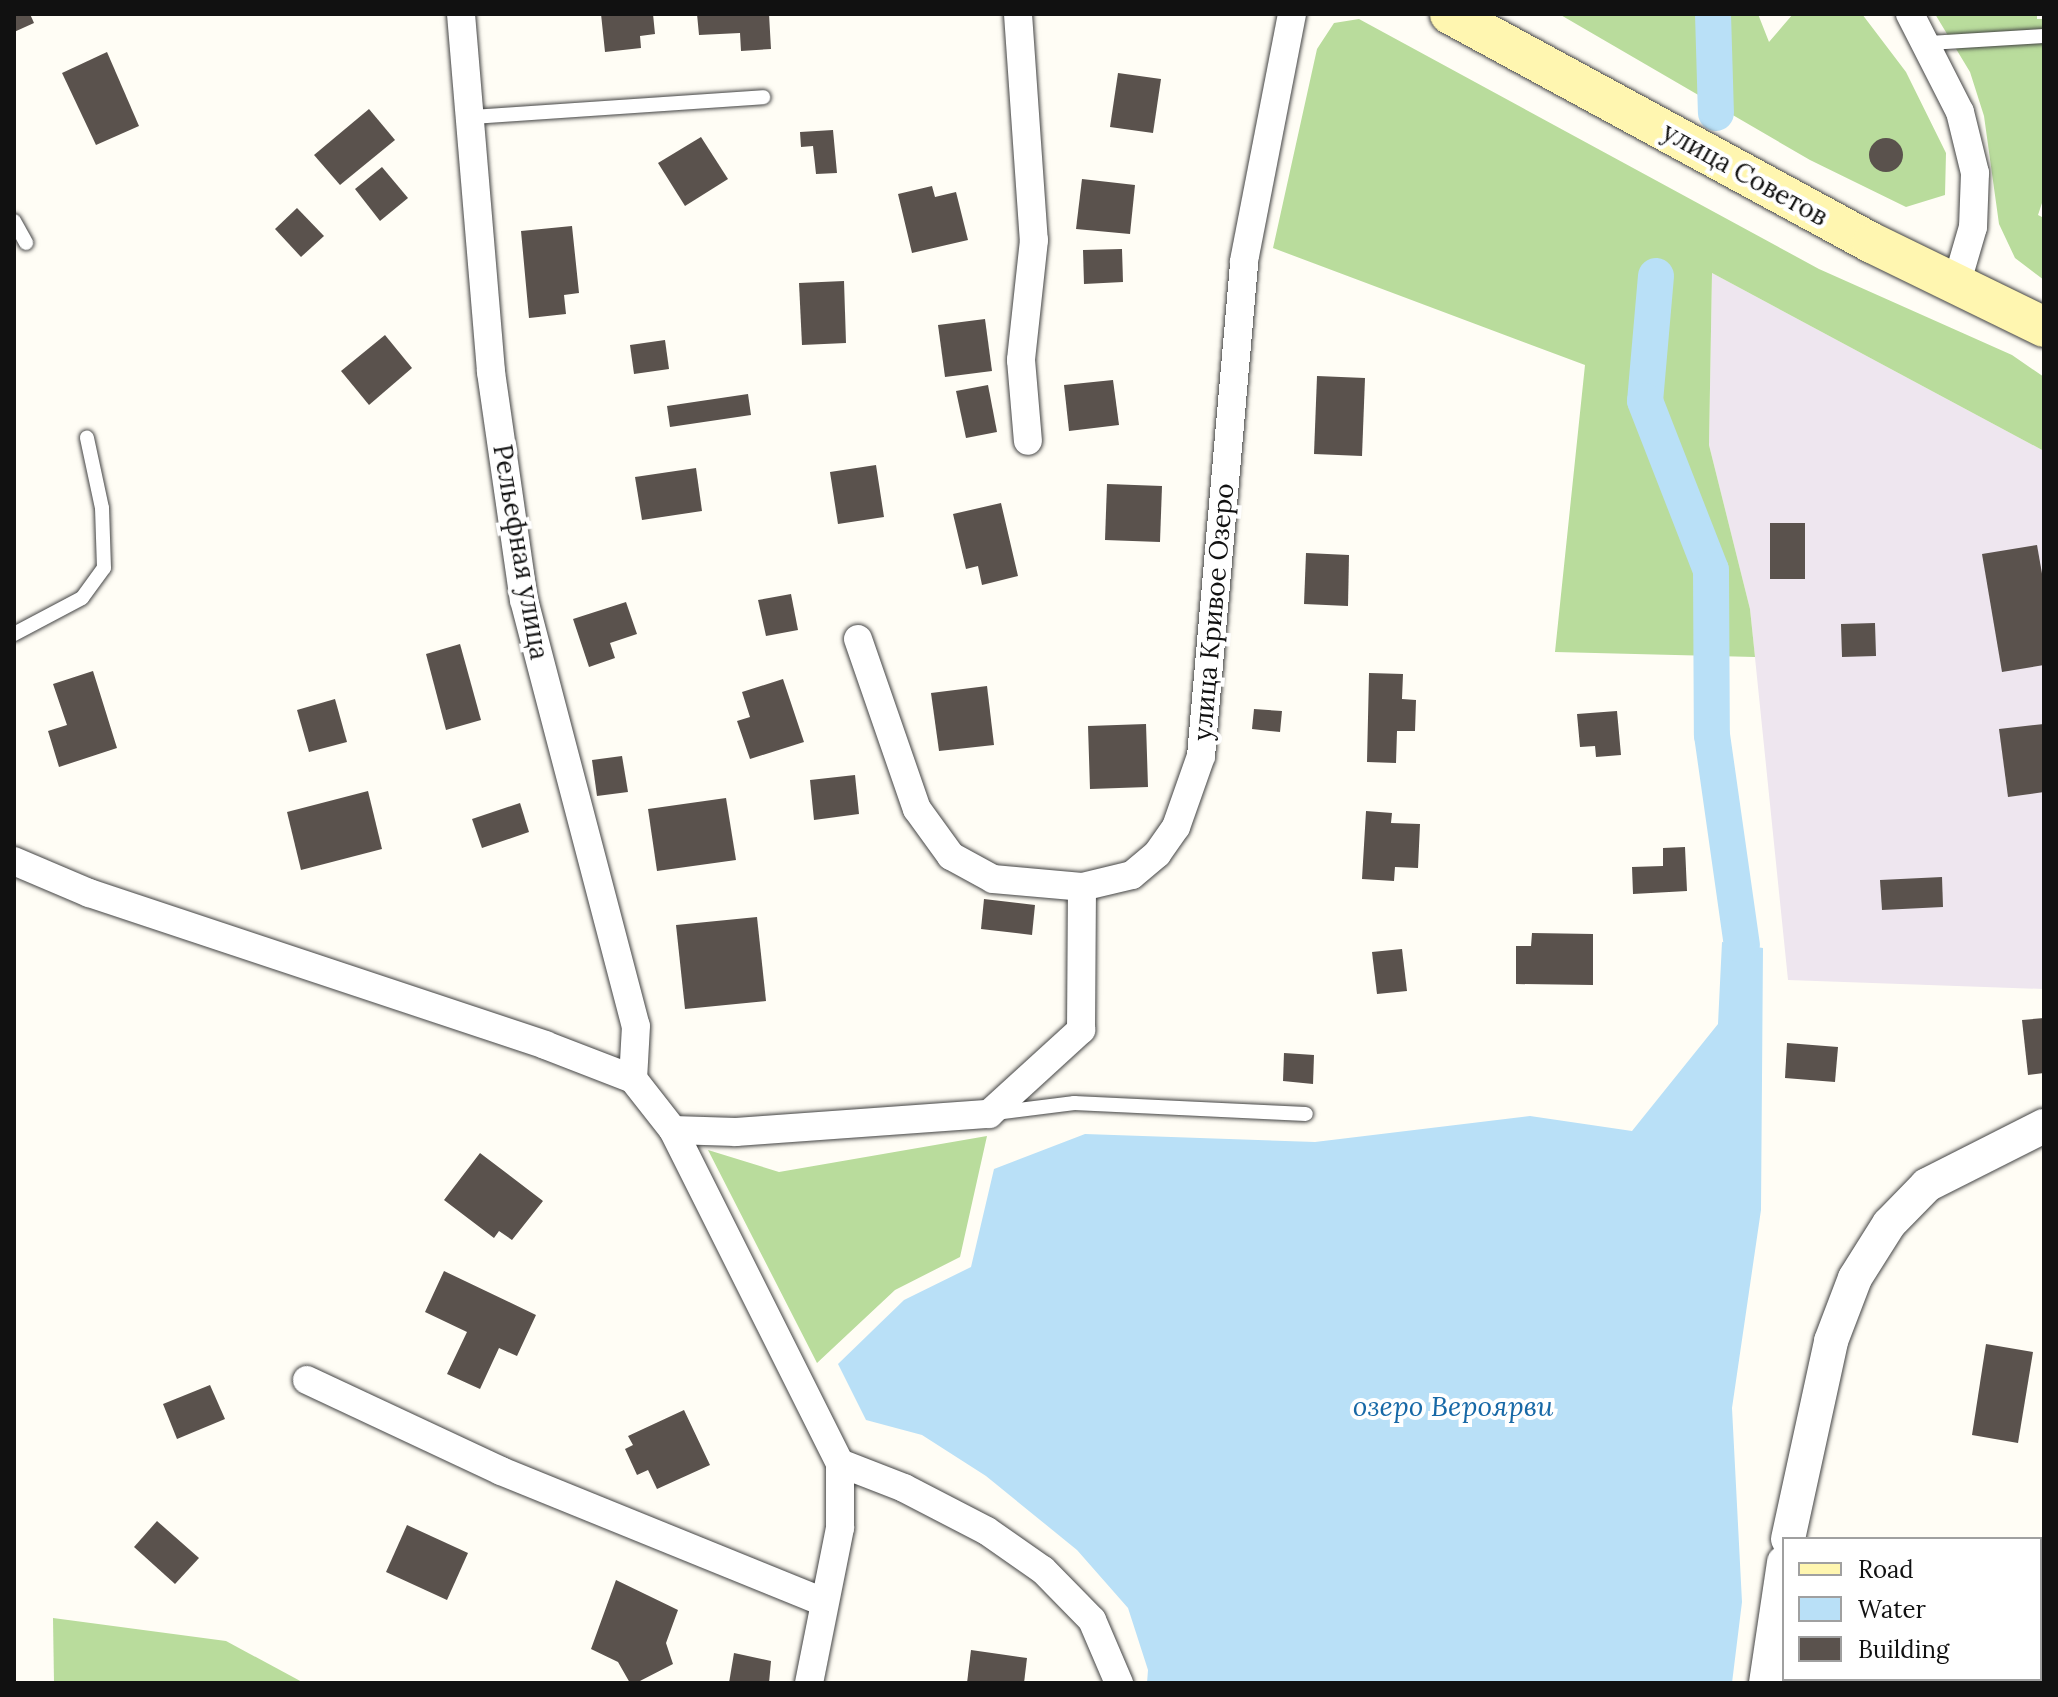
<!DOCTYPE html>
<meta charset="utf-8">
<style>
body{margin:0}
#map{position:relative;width:2058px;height:1697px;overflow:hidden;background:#fffdf5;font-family:Lora,serif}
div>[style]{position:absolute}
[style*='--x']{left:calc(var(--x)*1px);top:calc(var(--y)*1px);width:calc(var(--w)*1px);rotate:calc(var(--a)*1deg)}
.industrial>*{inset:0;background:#eee6ef}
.forest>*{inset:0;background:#b9dc9c}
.water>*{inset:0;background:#b9e0f7}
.canal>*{height:36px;margin:-18px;padding:0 18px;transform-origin:18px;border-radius:18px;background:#b9e0f7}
.building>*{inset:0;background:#5a524d}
.round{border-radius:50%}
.roads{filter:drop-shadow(0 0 2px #444) drop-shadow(0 0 2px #444)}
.service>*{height:14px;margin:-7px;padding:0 7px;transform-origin:7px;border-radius:7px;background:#fff}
.minor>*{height:28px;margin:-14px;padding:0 14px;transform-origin:14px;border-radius:14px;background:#fff}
.tertiary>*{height:34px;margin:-17px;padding:0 17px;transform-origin:17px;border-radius:17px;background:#fff}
.secondary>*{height:40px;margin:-20px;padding:0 20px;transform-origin:20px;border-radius:20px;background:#fff6b0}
span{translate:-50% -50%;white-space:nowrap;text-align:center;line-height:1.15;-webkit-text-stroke:8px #fff;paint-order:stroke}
.street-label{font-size:26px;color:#111}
.water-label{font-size:28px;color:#1768a6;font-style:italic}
.frame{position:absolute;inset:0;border:16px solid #111;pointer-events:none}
.legend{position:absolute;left:1782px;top:1537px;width:260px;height:144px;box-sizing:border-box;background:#fff;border:2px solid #a0a0a0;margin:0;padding:10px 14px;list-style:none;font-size:24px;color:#111}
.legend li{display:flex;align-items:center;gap:16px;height:40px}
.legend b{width:40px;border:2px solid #a0a0a0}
</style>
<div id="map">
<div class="industrial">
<i style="clip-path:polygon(1712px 273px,2044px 451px,2044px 989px,1788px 980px,1750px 609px,1709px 445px)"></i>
</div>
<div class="forest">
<i style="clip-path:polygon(1559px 14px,1758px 14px,1769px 42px,1793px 14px,1862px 14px,1906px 72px,1946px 153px,1945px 195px,1906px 207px,1810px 160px)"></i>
<i style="clip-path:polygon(1935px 14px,2037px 14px,2037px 19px,2044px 19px,2044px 197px,2038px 215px,2044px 218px,2044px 280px,2015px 258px,1999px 224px,1984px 116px,1970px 72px)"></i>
<i style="clip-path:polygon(1359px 19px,1819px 269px,2012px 355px,2044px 377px,2044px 451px,1712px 273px,1709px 445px,1750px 609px,1755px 657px,1555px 652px,1585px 365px,1273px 248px,1317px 49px,1334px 23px)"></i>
<i style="clip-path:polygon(987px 1136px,960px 1257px,895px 1290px,817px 1363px,708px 1150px,779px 1172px)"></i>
<i style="clip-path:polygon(53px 1618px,226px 1641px,304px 1683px,54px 1683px)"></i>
</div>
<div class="water">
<i style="clip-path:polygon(1722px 942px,1763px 948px,1761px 1210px,1732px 1408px,1742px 1602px,1732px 1683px,1147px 1683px,1148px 1670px,1128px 1608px,1077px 1550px,986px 1476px,922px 1435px,866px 1420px,838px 1364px,904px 1300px,971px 1267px,994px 1169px,1085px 1134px,1315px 1142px,1530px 1116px,1632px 1131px,1718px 1024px)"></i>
</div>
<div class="canal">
<i style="--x:1713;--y:14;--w:99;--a:88.3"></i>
<i style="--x:1656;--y:276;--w:125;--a:95"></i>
<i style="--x:1645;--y:401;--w:181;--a:68.7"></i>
<i style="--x:1711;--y:570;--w:165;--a:89.7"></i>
<i style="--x:1712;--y:735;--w:212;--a:81.9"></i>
</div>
<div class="building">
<i style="clip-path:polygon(14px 14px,30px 14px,34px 23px,14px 32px)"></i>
<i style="clip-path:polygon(601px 14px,653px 14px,655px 34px,640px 36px,641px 48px,605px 52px)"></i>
<i style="clip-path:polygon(697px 14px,769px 14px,771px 49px,741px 51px,740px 33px,699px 35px)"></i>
<i style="clip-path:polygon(107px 52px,139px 126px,96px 145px,62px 73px)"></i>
<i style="clip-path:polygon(1118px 73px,1161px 79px,1153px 133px,1110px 127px)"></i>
<i style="clip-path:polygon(369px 109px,395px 140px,340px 185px,314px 155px)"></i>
<i style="clip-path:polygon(833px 130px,837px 173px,816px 174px,813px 146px,801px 147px,800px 132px)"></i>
<i style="clip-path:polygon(701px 137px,728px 179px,685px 206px,658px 163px)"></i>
<i class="round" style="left:1869px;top:138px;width:34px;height:34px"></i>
<i style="clip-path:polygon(382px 167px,408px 198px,380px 221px,355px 189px)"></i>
<i style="clip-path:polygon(1082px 179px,1135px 185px,1130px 234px,1076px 229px)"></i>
<i style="clip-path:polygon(932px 186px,935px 197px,956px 192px,968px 240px,912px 253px,898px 194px)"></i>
<i style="clip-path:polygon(297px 208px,324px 236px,301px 257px,275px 229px)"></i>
<i style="clip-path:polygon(572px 226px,579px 293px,564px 295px,566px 314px,529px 318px,521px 231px)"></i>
<i style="clip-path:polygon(1122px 249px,1123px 282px,1084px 284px,1083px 250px)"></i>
<i style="clip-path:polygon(844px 281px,846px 343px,802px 345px,799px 283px)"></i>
<i style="clip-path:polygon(985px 319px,992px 371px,945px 377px,938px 325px)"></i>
<i style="clip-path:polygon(385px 335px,412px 368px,369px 405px,341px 371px)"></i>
<i style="clip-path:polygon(665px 340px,669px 369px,634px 374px,630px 345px)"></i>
<i style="clip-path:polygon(1317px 376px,1365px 378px,1362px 456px,1314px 454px)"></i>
<i style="clip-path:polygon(1113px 380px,1119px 425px,1069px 431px,1064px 385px)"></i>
<i style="clip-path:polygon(988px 385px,997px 432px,966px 438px,956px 391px)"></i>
<i style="clip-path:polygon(748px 394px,751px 415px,670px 427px,667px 406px)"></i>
<i style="clip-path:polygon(876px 465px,884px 517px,838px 524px,830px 472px)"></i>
<i style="clip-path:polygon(696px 468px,702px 511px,642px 520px,635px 477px)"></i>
<i style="clip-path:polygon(1107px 484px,1162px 486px,1160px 542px,1105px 540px)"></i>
<i style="clip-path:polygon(1001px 503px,1018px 576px,982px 585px,978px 566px,966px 569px,953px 514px)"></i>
<i style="clip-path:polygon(1770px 523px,1805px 523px,1805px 579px,1770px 579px)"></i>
<i style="clip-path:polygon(2037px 545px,2044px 585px,2044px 665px,2002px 672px,1982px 554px)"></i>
<i style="clip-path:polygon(1306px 553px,1349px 555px,1348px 606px,1304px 604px)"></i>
<i style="clip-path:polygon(791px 594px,798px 630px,766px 636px,758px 600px)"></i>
<i style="clip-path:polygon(626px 602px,637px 634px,610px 643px,615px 658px,589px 667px,573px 619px)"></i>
<i style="clip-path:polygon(1875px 623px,1876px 656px,1842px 657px,1841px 624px)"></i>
<i style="clip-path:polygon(460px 644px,481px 720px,446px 730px,426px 654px)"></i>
<i style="clip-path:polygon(93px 671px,117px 748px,59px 767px,48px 731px,67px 725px,53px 684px)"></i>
<i style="clip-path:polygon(1369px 673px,1403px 674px,1402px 699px,1416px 700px,1415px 731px,1397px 731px,1396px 763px,1367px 762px)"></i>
<i style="clip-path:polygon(783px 679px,804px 742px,750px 759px,737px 721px,750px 717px,742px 692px)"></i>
<i style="clip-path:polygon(987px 686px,994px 745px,939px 751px,931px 693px)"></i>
<i style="clip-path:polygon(335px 699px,347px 742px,309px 752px,297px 710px)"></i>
<i style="clip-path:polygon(1254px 709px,1282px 711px,1280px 732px,1252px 729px)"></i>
<i style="clip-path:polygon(1617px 711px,1621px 755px,1596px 757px,1595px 746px,1580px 747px,1577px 714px)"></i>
<i style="clip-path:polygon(1146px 724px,1148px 787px,1090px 789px,1088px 726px)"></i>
<i style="clip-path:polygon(2044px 724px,2044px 792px,2008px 797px,1999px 729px)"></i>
<i style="clip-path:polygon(622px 756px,628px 792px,597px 796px,592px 760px)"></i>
<i style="clip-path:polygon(855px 775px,859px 814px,814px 820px,810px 780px)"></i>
<i style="clip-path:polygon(368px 791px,382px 849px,301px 870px,287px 812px)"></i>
<i style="clip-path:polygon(726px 798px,736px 860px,657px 871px,648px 809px)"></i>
<i style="clip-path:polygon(520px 803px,529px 832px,482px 848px,472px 819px)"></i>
<i style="clip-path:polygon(1366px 811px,1392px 813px,1391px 823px,1420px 824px,1418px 868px,1395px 867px,1394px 881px,1362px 879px)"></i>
<i style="clip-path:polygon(1685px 847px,1687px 891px,1633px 894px,1632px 867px,1663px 866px,1663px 848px)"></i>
<i style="clip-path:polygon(1942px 877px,1943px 907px,1882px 910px,1880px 880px)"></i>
<i style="clip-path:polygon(984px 899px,1035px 905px,1032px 935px,981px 929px)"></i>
<i style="clip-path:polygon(757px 917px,766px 1001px,685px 1009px,676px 925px)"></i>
<i style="clip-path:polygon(1532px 933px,1593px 934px,1593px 985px,1516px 984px,1516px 946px,1531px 946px)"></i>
<i style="clip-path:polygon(1402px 949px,1407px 991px,1377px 994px,1372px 952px)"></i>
<i style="clip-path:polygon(2044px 1018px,2044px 1073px,2028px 1075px,2022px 1020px)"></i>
<i style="clip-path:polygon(1787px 1043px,1838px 1047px,1835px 1082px,1785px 1078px)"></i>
<i style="clip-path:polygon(1284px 1053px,1314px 1055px,1313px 1084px,1283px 1081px)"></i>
<i style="clip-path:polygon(480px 1153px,543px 1201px,512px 1240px,499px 1231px,494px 1238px,444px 1200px)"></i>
<i style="clip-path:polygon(444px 1271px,536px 1315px,517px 1356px,499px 1348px,480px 1389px,447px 1374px,467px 1332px,425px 1312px)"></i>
<i style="clip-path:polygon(1986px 1344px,2033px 1352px,2018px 1443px,1972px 1435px)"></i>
<i style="clip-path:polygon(210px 1385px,225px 1419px,177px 1439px,163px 1404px)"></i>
<i style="clip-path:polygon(684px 1410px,710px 1465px,657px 1489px,648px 1470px,637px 1475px,625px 1449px,633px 1445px,628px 1436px)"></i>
<i style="clip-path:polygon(157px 1521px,199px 1558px,175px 1584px,134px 1547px)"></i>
<i style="clip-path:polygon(407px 1525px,468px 1553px,447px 1600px,386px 1572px)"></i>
<i style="clip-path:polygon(616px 1580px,678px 1610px,666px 1643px,673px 1664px,636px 1683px,630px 1683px,618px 1662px,591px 1649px)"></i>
<i style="clip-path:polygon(971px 1650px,1027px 1658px,1024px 1683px,967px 1683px)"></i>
<i style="clip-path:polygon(734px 1653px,771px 1661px,769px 1683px,729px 1683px)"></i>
</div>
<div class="roads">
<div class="service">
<i style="--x:1929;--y:43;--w:115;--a:-3.5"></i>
<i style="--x:472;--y:117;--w:292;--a:-3.9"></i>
<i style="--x:14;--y:221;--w:25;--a:61"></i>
<i style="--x:14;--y:634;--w:77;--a:-27.9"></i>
<i style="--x:82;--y:598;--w:37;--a:-54"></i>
<i style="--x:104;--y:568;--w:60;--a:-91.9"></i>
<i style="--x:102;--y:508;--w:72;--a:-102.1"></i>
<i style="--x:995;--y:1113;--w:80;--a:-7.2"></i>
<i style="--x:1074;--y:1103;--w:232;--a:2.7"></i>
</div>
<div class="minor">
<i style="--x:461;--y:14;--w:359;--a:85.2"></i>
<i style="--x:491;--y:372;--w:230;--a:81.8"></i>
<i style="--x:524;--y:600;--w:440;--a:75.3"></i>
<i style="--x:636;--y:1026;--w:53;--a:93.2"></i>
<i style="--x:1018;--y:14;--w:227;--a:86"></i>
<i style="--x:1034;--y:240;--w:121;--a:96.2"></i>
<i style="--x:1021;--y:360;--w:81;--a:85.1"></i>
<i style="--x:1910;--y:14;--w:110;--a:63"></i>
<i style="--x:1960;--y:112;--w:63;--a:76.2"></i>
<i style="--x:1975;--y:173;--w:54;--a:92.1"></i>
<i style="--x:1973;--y:227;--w:60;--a:106.3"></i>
<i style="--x:858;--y:639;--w:180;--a:70.9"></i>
<i style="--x:917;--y:809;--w:58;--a:54.1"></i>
<i style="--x:951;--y:856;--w:48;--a:28.7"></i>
<i style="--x:993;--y:879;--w:89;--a:5.1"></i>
<i style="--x:14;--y:861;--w:82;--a:23.1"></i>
<i style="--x:89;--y:893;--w:481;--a:18.4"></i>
<i style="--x:545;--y:1045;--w:94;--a:21.1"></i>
<i style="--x:633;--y:1079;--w:65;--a:51.9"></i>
<i style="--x:673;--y:1130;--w:63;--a:1.8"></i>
<i style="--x:736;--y:1132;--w:254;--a:-4.1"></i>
<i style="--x:989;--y:1114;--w:125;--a:-42.4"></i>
<i style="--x:1081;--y:1030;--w:143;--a:-89.6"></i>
<i style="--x:1082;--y:887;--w:51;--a:-13.5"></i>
<i style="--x:1132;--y:875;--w:33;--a:-40"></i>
<i style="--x:1157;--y:854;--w:33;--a:-55"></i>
<i style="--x:1176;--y:827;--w:75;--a:-70.6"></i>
<i style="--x:1201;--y:756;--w:497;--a:-85"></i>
<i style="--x:1244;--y:261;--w:252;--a:-79"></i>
<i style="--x:673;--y:1130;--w:373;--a:63.4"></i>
<i style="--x:840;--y:1463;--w:65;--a:90"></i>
<i style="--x:840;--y:1528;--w:158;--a:101.3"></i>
<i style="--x:307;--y:1380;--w:214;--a:25.1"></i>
<i style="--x:501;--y:1471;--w:348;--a:22.1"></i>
<i style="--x:840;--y:1463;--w:69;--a:21.3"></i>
<i style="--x:904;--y:1488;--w:93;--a:27.4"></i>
<i style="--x:987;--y:1531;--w:68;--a:34.9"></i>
<i style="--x:1043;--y:1570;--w:70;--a:45.6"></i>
<i style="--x:1092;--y:1620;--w:69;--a:66.8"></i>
</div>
<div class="tertiary">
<i style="--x:1788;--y:1539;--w:203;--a:-77.7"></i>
<i style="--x:1831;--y:1341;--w:67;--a:-69.1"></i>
<i style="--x:1855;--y:1278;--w:64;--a:-57.8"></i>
<i style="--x:1889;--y:1224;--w:54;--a:-45.7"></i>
<i style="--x:1927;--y:1185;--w:131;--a:-26.8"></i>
<i style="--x:1766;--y:1683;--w:122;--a:-81.5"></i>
</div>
<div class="secondary">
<i style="--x:1450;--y:14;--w:480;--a:28.5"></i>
<i style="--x:1872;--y:243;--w:191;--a:26"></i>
</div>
</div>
<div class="street-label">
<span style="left:1745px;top:174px;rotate:29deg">улица Советов</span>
<span style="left:521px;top:552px;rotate:80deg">Рельефная улица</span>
<span style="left:1213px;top:612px;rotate:-85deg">улица Кривое Озеро</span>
</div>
<div class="water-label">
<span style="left:1453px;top:1406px">озеро Вероярви</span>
</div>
<div class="frame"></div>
<ul class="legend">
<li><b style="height:10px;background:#fff6b0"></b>Road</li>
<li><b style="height:22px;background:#b9e0f7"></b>Water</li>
<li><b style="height:22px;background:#5a524d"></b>Building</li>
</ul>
</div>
